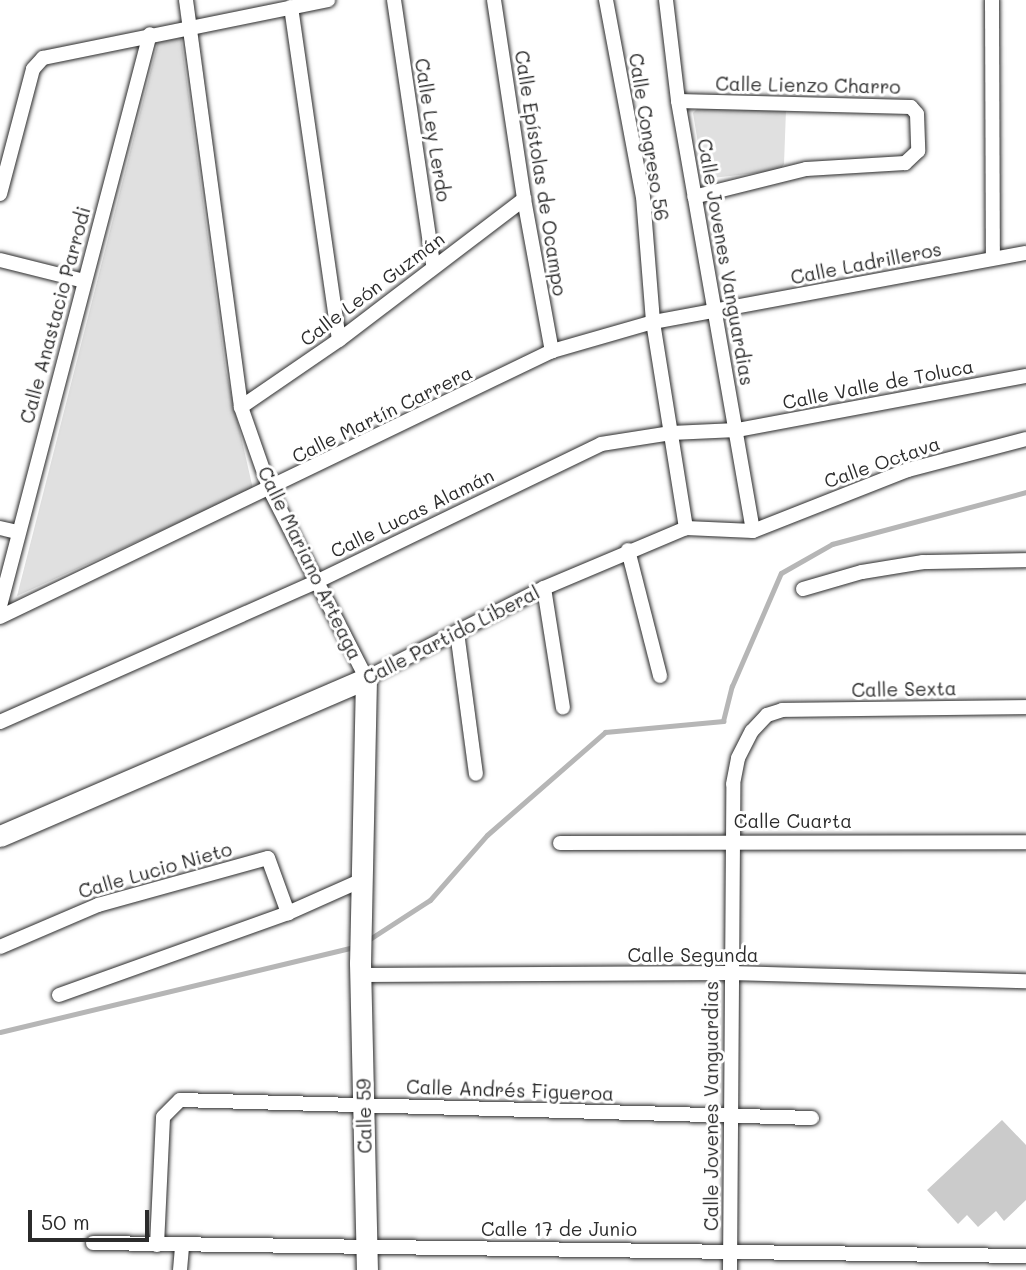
<!DOCTYPE html>
<meta charset="utf-8">
<style>
body{margin:0}
#map{position:relative;width:1026px;height:1270px;overflow:hidden;background:#fff;font-family:Mali,sans-serif}
div>[style]{position:absolute}
[style*='--x']{left:calc(var(--x)*1px);top:calc(var(--y)*1px);width:calc(var(--w)*1px);rotate:calc(var(--a)*1deg)}
.green>*{inset:0;background:#e0e0e0}
.stream>*{height:5px;margin:-2.5px;padding:0 2.5px;transform-origin:2.5px;border-radius:2.5px;background:#b6b6b6}
.building>*{inset:0;background:#cbcbcb}
.roads{filter:drop-shadow(0 0 2px #2b2b2b) drop-shadow(0 0 2px #2b2b2b)}
.street>*{height:14px;margin:-7px;padding:0 7px;transform-origin:7px;border-radius:7px;background:#fff}
.secondary>*{height:21px;margin:-10.5px;padding:0 10.5px;transform-origin:10.5px;border-radius:10.5px;background:#fff}
span{translate:-50% -50%;white-space:nowrap;text-align:center;line-height:1.15;-webkit-text-stroke:6px #fff;paint-order:stroke}
.street-label{font-size:19px;color:#2b2b2b}
.scale{position:absolute;left:28px;top:1210px;width:121px;height:32px;box-sizing:border-box;border:4px solid #2b2b2b;border-top:0;padding-left:9px;font-size:21px;line-height:24px;white-space:nowrap;color:#2b2b2b;-webkit-text-stroke:5px #fff;paint-order:stroke}
</style>
<div id="map">
<div class="green">
<i style="clip-path:polygon(181px 38px,226px 371px,253px 489px,17px 596px,158px 42px)"></i>
<i style="clip-path:polygon(697px 109px,786px 109px,784px 164px,780px 170px,704px 179px,693px 113px)"></i>
</div>
<div class="stream">
<i style="--x:365;--y:942;--w:77;--a:-32.9"></i>
<i style="--x:430;--y:900;--w:86;--a:-48.8"></i>
<i style="--x:487;--y:835;--w:157;--a:-41.1"></i>
<i style="--x:605;--y:732;--w:119;--a:-5.3"></i>
<i style="--x:723;--y:721;--w:36;--a:-76"></i>
<i style="--x:732;--y:686;--w:123;--a:-66.6"></i>
<i style="--x:781;--y:573;--w:59;--a:-29.6"></i>
<i style="--x:832;--y:544;--w:201;--a:-15"></i>
<i style="--x:0;--y:1032;--w:363;--a:-13.5"></i>
</div>
<div class="building">
<i style="clip-path:polygon(1002px 1120px,1026px 1145px,1026px 1200px,1004px 1221px,996px 1211px,978px 1227px,967px 1215px,958px 1224px,927px 1190px)"></i>
</div>
<div class="roads">
<div class="street">
<i style="--x:186;--y:0;--w:411;--a:82.3"></i>
<i style="--x:241;--y:407;--w:88;--a:70.7"></i>
<i style="--x:270;--y:490;--w:211;--a:62.9"></i>
<i style="--x:366;--y:678;--w:199;--a:-26.8"></i>
<i style="--x:544;--y:588;--w:154;--a:-22.9"></i>
<i style="--x:686;--y:528;--w:67;--a:2.6"></i>
<i style="--x:753;--y:531;--w:167;--a:-21.5"></i>
<i style="--x:908;--y:470;--w:122;--a:-14.7"></i>
<i style="--x:394;--y:0;--w:268;--a:81.6"></i>
<i style="--x:494;--y:0;--w:201;--a:81.4"></i>
<i style="--x:524;--y:199;--w:155;--a:79.6"></i>
<i style="--x:606;--y:0;--w:200;--a:79.4"></i>
<i style="--x:643;--y:197;--w:125;--a:85.4"></i>
<i style="--x:653;--y:322;--w:209;--a:80.9"></i>
<i style="--x:666;--y:0;--w:102;--a:83.2"></i>
<i style="--x:678;--y:101;--w:436;--a:80.1"></i>
<i style="--x:992;--y:0;--w:258;--a:89.8"></i>
<i style="--x:291;--y:7;--w:336;--a:81.8"></i>
<i style="--x:678;--y:101;--w:233;--a:1.5"></i>
<i style="--x:911;--y:107;--w:9;--a:49"></i>
<i style="--x:917;--y:114;--w:37;--a:88"></i>
<i style="--x:918;--y:151;--w:18;--a:137"></i>
<i style="--x:905;--y:163;--w:99;--a:176.5"></i>
<i style="--x:806;--y:169;--w:115;--a:166"></i>
<i style="--x:0;--y:194;--w:129;--a:-75.2"></i>
<i style="--x:33;--y:69;--w:15;--a:-48"></i>
<i style="--x:43;--y:58;--w:291;--a:-11.5"></i>
<i style="--x:0;--y:260;--w:87;--a:14"></i>
<i style="--x:241;--y:407;--w:119;--a:-34.4"></i>
<i style="--x:339;--y:340;--w:233;--a:-37.3"></i>
<i style="--x:0;--y:528;--w:17;--a:13"></i>
<i style="--x:628;--y:550;--w:130;--a:75.7"></i>
<i style="--x:544;--y:588;--w:121;--a:81"></i>
<i style="--x:803;--y:589;--w:61;--a:-16.1"></i>
<i style="--x:862;--y:572;--w:62;--a:-9.3"></i>
<i style="--x:923;--y:562;--w:103;--a:-1.1"></i>
<i style="--x:0;--y:606;--w:591;--a:-75.31"></i>
<i style="--x:0;--y:617;--w:613;--a:-25.73"></i>
<i style="--x:552;--y:351;--w:105;--a:-16"></i>
<i style="--x:653;--y:322;--w:379;--a:-10.5"></i>
<i style="--x:457;--y:632;--w:143;--a:82.4"></i>
<i style="--x:0;--y:722;--w:348;--a:-23.9"></i>
<i style="--x:318;--y:581;--w:314;--a:-25.8"></i>
<i style="--x:601;--y:444;--w:71;--a:-8.9"></i>
<i style="--x:671;--y:433;--w:66;--a:-2.6"></i>
<i style="--x:737;--y:430;--w:294;--a:-10.6"></i>
<i style="--x:560;--y:843;--w:466;--a:-0.1"></i>
<i style="--x:0;--y:947;--w:107;--a:-23.2"></i>
<i style="--x:98;--y:905;--w:176;--a:-15.5"></i>
<i style="--x:268;--y:858;--w:59;--a:70"></i>
<i style="--x:361;--y:975;--w:370;--a:-0.3"></i>
<i style="--x:731;--y:973;--w:295;--a:1.6"></i>
<i style="--x:59;--y:995;--w:243;--a:-19.7"></i>
<i style="--x:288;--y:913;--w:79;--a:-24"></i>
<i style="--x:93;--y:1243;--w:933;--a:0.8"></i>
<i style="--x:157;--y:1245;--w:128;--a:-87.3"></i>
<i style="--x:163;--y:1117;--w:24;--a:-45"></i>
<i style="--x:180;--y:1100;--w:632;--a:1.63"></i>
<i style="--x:180;--y:1270;--w:24;--a:-85"></i>
<i style="--x:730;--y:1270;--w:486;--a:-89.6"></i>
<i style="--x:733;--y:784;--w:26;--a:-79"></i>
<i style="--x:738;--y:758;--w:30;--a:-63"></i>
<i style="--x:752;--y:731;--w:22;--a:-47"></i>
<i style="--x:767;--y:715;--w:16;--a:-18"></i>
<i style="--x:782;--y:710;--w:244;--a:-0.7"></i>
</div>
<div class="secondary">
<i style="--x:0;--y:836;--w:399;--a:-23.3"></i>
<i style="--x:366;--y:678;--w:285;--a:91.2"></i>
<i style="--x:360;--y:963;--w:307;--a:88.7"></i>
</div>
</div>
<div class="street-label">
<span style="left:808px;top:85px;rotate:1deg">Calle Lienzo Charro</span>
<span style="left:433px;top:130px;rotate:81deg">Calle Ley Lerdo</span>
<span style="left:649px;top:137px;rotate:81deg">Calle Congreso 56</span>
<span style="left:541px;top:173px;rotate:81deg">Calle Epístolas de Ocampo</span>
<span style="left:726px;top:262px;rotate:80deg">Calle Jovenes Vanguardias</span>
<span style="left:866px;top:263px;rotate:-11deg">Calle Ladrilleros</span>
<span style="left:372px;top:289px;rotate:-37deg">Calle León Guzmán</span>
<span style="left:55px;top:315px;rotate:-75deg">Calle Anastacio Parrodi</span>
<span style="left:878px;top:384px;rotate:-11deg">Calle Valle de Toluca</span>
<span style="left:382px;top:414px;rotate:-26deg">Calle Martín Carrera</span>
<span style="left:882px;top:462px;rotate:-19deg">Calle Octava</span>
<span style="left:412px;top:513px;rotate:-26deg">Calle Lucas Alamán</span>
<span style="left:310px;top:563px;rotate:64deg">Calle Mariano Arteaga</span>
<span style="left:451px;top:635px;rotate:-27deg">Calle Partido Liberal</span>
<span style="left:904px;top:689px;rotate:-1deg">Calle Sexta</span>
<span style="left:793px;top:821px">Calle Cuarta</span>
<span style="left:155px;top:870px;rotate:-16deg">Calle Lucio Nieto</span>
<span style="left:693px;top:955px">Calle Segunda</span>
<span style="left:510px;top:1090px;rotate:2deg">Calle Andrés Figueroa</span>
<span style="left:711px;top:1106px;rotate:-90deg">Calle Jovenes Vanguardias</span>
<span style="left:364px;top:1116px;rotate:-91deg">Calle 59</span>
<span style="left:559px;top:1229px">Calle 17 de Junio</span>
</div>
<div class="scale">50 m</div>
</div>
